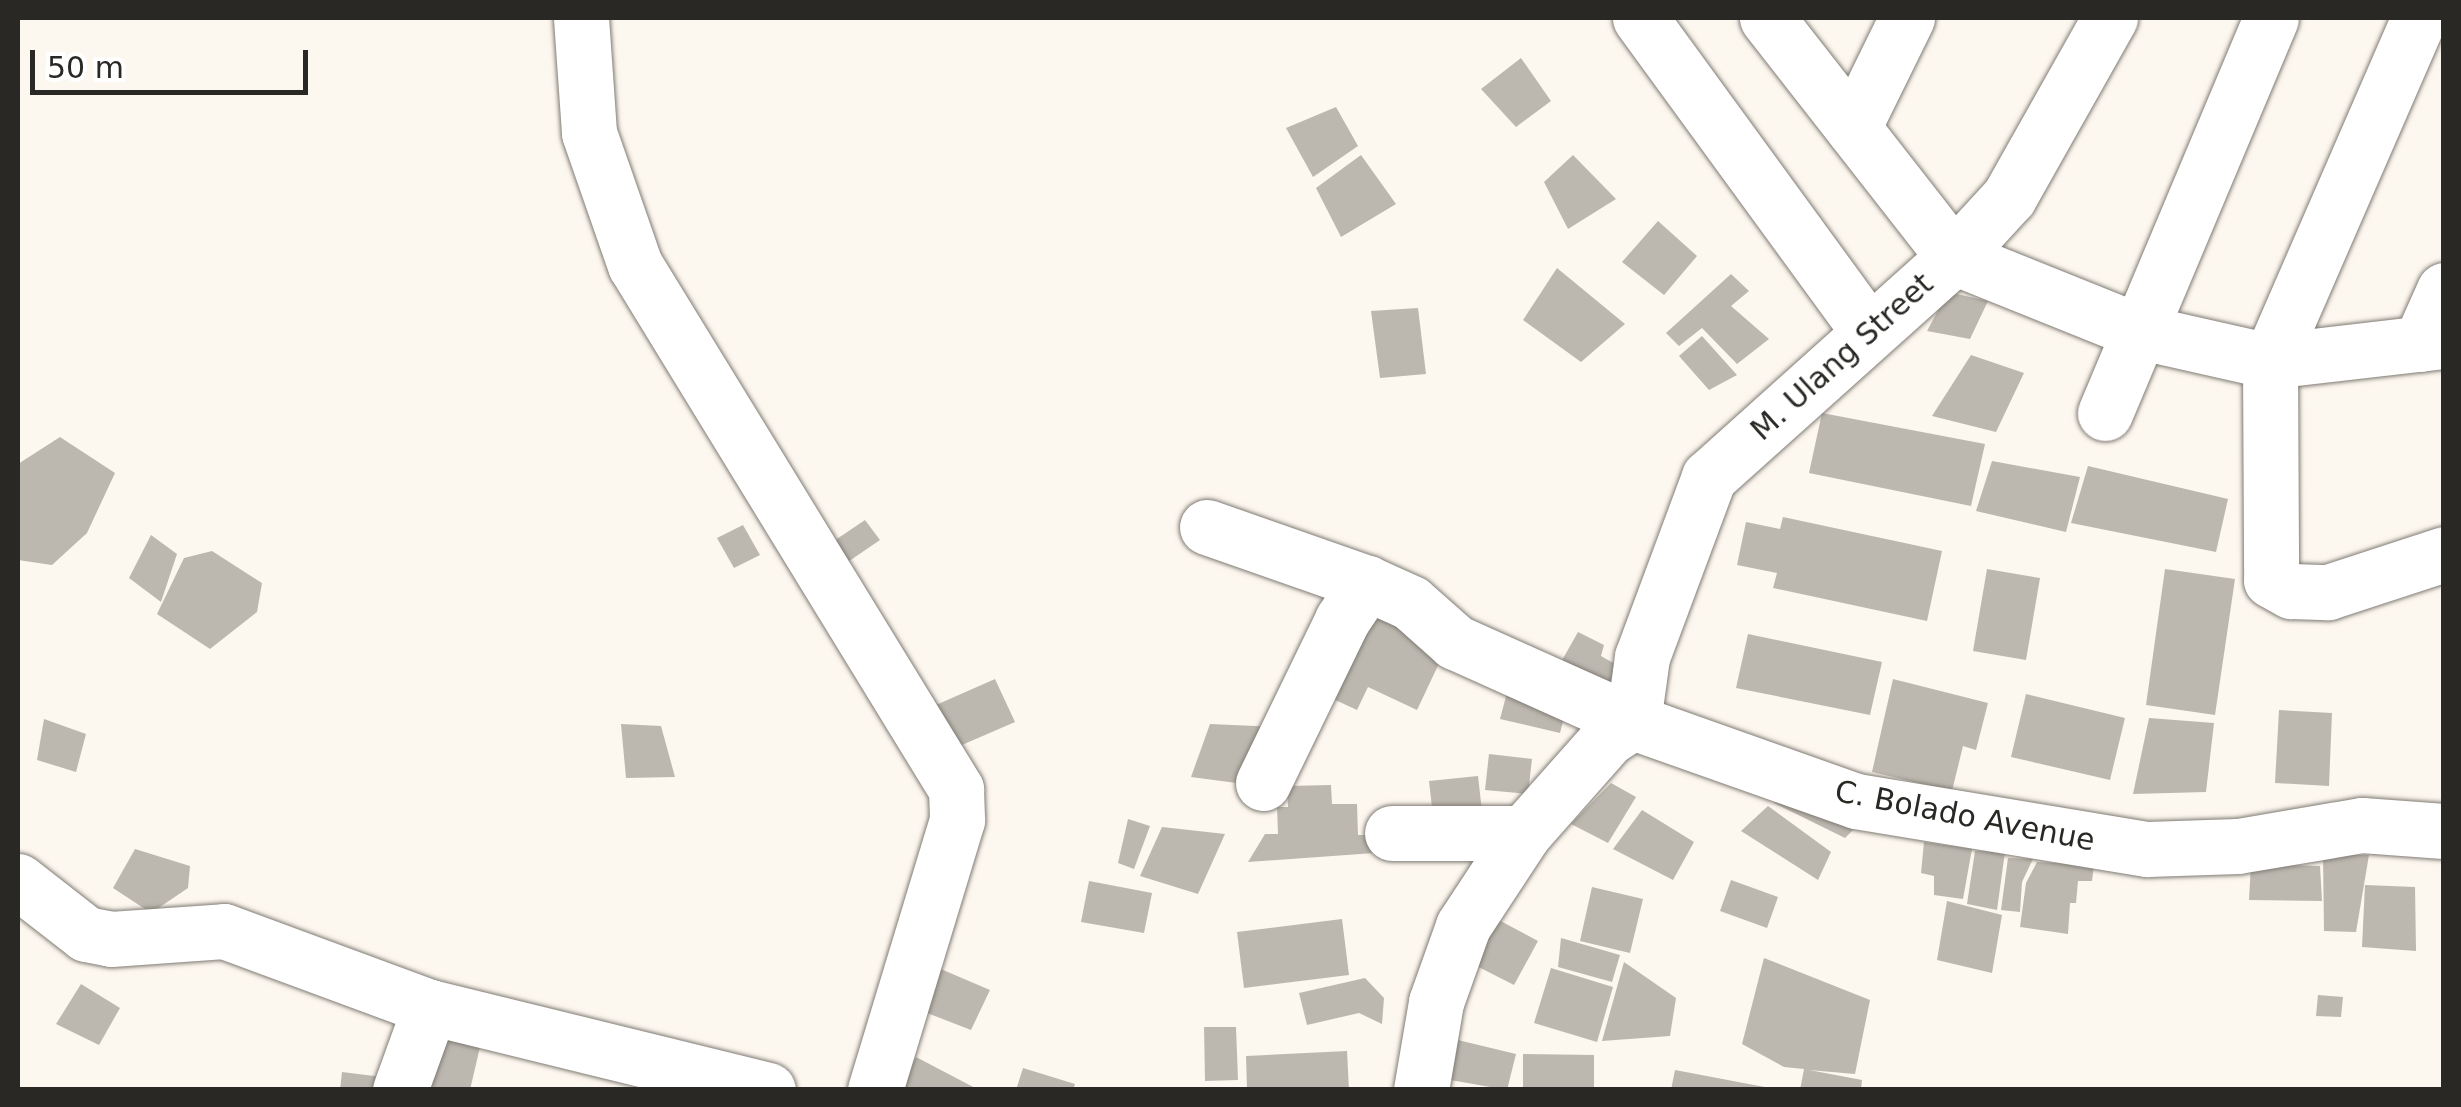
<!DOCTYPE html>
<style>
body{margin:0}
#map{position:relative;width:2461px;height:1107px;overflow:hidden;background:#fcf7ef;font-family:"DejaVu Sans",sans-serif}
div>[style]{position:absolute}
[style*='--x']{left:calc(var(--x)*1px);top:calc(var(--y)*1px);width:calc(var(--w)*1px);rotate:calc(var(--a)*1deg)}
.building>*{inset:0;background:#bcb8b0}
.roads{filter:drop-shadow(0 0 2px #807b74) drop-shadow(0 0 2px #807b74)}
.minor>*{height:55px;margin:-27.5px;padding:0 27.5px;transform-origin:27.5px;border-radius:27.5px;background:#fff}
span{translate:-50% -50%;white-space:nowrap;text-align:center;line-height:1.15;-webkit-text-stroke:8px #fff;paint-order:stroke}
.street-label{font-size:30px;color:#292825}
.frame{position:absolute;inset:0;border:20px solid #292825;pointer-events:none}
.scale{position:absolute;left:30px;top:50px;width:278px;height:45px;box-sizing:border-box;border:5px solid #292825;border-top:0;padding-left:12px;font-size:30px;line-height:35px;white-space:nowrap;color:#292825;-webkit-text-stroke:8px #fff;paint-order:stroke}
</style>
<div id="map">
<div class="building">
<i style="clip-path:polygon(1521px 58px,1551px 101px,1516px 127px,1481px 89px)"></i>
<i style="clip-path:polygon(1336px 107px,1358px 146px,1313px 177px,1286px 128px)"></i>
<i style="clip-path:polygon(1361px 155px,1396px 204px,1341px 237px,1316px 188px)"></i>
<i style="clip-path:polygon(1573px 155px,1616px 199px,1568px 229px,1544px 182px)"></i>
<i style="clip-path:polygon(1658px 221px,1697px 256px,1664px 295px,1622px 262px)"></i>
<i style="clip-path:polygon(1557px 268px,1625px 324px,1581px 362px,1523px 320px)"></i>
<i style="clip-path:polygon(1731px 274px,1749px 291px,1731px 306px,1769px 339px,1737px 364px,1702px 328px,1679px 346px,1666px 333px)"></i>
<i style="clip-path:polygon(1948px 292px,1988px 301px,1970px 339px,1927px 331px)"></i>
<i style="clip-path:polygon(1418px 308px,1426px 374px,1380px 378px,1371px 311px)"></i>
<i style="clip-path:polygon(1702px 336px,1737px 375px,1709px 390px,1679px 356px)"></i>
<i style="clip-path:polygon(1971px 355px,2024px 373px,1996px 432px,1932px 416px)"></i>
<i style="clip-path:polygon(1822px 413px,1985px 444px,1971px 506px,1809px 473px)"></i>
<i style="clip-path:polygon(60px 437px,115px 473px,87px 533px,52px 565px,18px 560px,18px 464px)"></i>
<i style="clip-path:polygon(1992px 461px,2080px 477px,2066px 532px,1976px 511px)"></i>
<i style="clip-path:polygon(2088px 466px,2228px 499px,2216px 552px,2071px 523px)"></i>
<i style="clip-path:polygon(1783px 517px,1942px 551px,1927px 621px,1773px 588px,1777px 573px,1737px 565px,1746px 522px,1780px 529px)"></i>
<i style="clip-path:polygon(865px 520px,880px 540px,836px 570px,822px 549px)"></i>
<i style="clip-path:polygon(743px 525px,760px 555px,734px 568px,717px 538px)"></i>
<i style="clip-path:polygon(151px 535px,177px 554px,161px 602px,129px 578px)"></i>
<i style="clip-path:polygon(212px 551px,262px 583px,257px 612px,210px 649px,157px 614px,184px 558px)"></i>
<i style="clip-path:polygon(1987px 569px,2040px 578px,2026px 660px,1973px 651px)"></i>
<i style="clip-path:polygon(2165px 569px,2235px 579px,2215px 715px,2146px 705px)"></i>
<i style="clip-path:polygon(1378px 600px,1452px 636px,1417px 710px,1368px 687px,1357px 710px,1331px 698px)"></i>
<i style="clip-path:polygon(1578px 632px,1604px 645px,1601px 656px,1624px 669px,1608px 687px,1561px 662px)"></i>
<i style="clip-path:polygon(1748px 634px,1882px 662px,1870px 715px,1736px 688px)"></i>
<i style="clip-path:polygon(995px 679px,1015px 722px,955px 748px,936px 705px)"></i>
<i style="clip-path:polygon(1893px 679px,1988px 703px,1976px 750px,1963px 746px,1952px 791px,1872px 772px)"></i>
<i style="clip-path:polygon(1509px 685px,1569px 699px,1560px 733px,1500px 719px)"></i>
<i style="clip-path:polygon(2026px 694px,2125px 718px,2110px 780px,2011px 757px)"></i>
<i style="clip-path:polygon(2279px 710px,2332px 713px,2329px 786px,2275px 783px)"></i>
<i style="clip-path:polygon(2149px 718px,2214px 723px,2206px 792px,2133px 794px)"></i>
<i style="clip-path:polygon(44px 719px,86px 734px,76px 772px,37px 760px)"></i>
<i style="clip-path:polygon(621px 724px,661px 726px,675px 777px,626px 778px)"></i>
<i style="clip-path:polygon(1210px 724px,1279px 727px,1267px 787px,1191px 777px)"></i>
<i style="clip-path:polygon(1489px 754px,1532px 759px,1528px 794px,1485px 790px)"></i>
<i style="clip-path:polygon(1478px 776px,1483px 820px,1434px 825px,1429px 781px)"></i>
<i style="clip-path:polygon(1611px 783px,1636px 797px,1608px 843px,1571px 824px)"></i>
<i style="clip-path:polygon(1331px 785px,1332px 804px,1357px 804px,1358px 835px,1377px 835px,1388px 852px,1248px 862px,1265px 834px,1278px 834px,1277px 807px,1288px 807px,1287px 786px)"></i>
<i style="clip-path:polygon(1790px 787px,1861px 822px,1845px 838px,1774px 803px)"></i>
<i style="clip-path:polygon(1768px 806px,1831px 852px,1818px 880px,1741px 831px)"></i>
<i style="clip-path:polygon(1642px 810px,1694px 842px,1673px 880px,1613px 849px)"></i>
<i style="clip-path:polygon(1128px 819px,1150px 826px,1134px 869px,1118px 863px)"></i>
<i style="clip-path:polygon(1162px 827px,1225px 834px,1198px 894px,1140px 876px)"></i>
<i style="clip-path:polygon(1924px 842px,1972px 849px,1963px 899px,1934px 895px,1934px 876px,1921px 873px)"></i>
<i style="clip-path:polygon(135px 849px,190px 866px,188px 888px,151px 913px,113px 888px)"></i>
<i style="clip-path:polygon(1975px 851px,2005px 852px,1997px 910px,1967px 904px)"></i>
<i style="clip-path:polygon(2323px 855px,2369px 855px,2356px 932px,2324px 931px)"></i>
<i style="clip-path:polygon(2008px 858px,2033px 859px,2022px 882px,2020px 912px,2001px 910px)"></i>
<i style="clip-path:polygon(2037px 862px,2094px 865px,2092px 881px,2078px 881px,2076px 903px,2070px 903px,2068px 934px,2020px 927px,2026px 883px)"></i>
<i style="clip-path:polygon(2251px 864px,2320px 866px,2322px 901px,2249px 900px)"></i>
<i style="clip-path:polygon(1731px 880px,1778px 897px,1767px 928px,1720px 911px)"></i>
<i style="clip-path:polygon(1089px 881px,1152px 893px,1144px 933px,1081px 922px)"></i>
<i style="clip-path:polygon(2365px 885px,2415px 887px,2416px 951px,2362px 947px)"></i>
<i style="clip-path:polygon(1592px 887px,1643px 899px,1630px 953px,1580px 941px)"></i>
<i style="clip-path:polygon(1947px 901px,2002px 915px,1992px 973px,1937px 960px)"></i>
<i style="clip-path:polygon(1478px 909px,1538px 941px,1514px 985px,1453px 954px)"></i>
<i style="clip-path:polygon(1342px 919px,1349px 975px,1244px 988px,1237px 932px)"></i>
<i style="clip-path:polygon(1561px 938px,1620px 955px,1612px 982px,1558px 967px)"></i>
<i style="clip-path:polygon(1764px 958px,1870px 1000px,1855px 1074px,1809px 1070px,1862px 1080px,1861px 1090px,1800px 1090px,1804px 1069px,1784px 1067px,1742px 1044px)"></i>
<i style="clip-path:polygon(1624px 962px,1676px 998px,1670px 1036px,1602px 1041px)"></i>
<i style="clip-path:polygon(936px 967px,990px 990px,971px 1030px,922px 1011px)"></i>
<i style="clip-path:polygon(1551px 968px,1613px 987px,1597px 1042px,1534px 1023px)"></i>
<i style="clip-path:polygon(1365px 978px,1384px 998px,1382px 1024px,1359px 1013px,1307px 1025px,1299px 993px)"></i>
<i style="clip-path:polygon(81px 984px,120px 1008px,99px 1045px,56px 1024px)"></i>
<i style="clip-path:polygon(2318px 995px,2343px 997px,2341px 1017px,2316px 1016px)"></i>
<i style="clip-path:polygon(436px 1022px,493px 1037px,490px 1051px,480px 1047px,470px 1090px,428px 1090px)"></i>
<i style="clip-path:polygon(1204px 1027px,1236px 1027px,1238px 1080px,1205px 1081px)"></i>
<i style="clip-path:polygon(1437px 1035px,1516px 1054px,1507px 1090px,1428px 1076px)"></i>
<i style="clip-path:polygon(1347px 1051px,1349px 1090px,1247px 1090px,1246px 1056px)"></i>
<i style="clip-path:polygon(1523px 1054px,1594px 1055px,1594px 1090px,1523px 1090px)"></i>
<i style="clip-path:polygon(916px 1057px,979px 1090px,910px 1090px,901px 1085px)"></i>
<i style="clip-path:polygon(1023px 1068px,1075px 1084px,1073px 1090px,1016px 1090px)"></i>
<i style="clip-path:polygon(1675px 1070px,1770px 1088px,1770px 1090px,1671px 1090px)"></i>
<i style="clip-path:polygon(342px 1072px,382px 1077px,380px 1090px,340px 1090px)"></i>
</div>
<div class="roads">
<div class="minor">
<i style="--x:581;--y:18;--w:115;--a:86"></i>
<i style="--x:589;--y:133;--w:140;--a:70.8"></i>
<i style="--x:635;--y:265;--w:615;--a:58.51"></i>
<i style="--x:956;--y:789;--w:31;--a:88"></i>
<i style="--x:957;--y:820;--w:282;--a:106.9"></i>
<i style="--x:1640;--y:18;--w:387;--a:53.9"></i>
<i style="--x:1767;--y:18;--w:303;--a:52"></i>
<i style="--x:1954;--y:257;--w:201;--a:21.9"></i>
<i style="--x:2141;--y:332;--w:132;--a:12.7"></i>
<i style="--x:2270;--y:361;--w:175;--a:-6.6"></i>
<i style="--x:2419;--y:18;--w:374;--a:113.5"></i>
<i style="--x:2270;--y:361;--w:219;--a:89.7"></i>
<i style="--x:2271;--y:580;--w:23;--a:29"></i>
<i style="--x:2291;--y:591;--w:37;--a:2"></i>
<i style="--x:2328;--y:592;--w:122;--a:-18.1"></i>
<i style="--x:1853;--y:128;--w:123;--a:-63.9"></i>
<i style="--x:2420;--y:344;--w:59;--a:-66"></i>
<i style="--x:2105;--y:413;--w:428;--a:-67.2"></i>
<i style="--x:1207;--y:527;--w:170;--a:19.3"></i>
<i style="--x:1367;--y:583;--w:48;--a:24.4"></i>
<i style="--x:1411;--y:603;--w:59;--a:41.6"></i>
<i style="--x:1455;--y:642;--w:195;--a:24.2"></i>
<i style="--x:1633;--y:722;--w:237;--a:19.5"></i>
<i style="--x:1856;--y:801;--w:295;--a:9.4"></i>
<i style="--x:2147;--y:849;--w:91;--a:-1.9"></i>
<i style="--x:2238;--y:846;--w:126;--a:-9.6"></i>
<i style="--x:2362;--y:825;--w:82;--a:4.2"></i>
<i style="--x:1633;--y:722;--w:66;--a:-82.1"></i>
<i style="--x:1642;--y:657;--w:192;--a:-69.6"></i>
<i style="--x:1709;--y:477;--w:329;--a:-41.9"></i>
<i style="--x:1954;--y:257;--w:81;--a:-47.5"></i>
<i style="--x:2009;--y:197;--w:206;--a:-60.6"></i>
<i style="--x:1263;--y:783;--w:181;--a:-64.1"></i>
<i style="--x:1342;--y:620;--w:45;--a:-56"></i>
<i style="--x:1392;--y:833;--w:132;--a:0"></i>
<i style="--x:18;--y:881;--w:86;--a:37.9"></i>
<i style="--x:86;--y:934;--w:25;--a:11"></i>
<i style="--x:111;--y:939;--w:113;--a:-4"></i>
<i style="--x:224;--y:931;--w:220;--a:20.3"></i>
<i style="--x:430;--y:1007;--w:88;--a:109.9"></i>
<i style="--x:430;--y:1007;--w:348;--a:13.8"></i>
<i style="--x:1421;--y:1090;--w:89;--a:-80.3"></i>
<i style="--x:1436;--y:1002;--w:81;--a:-70.4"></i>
<i style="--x:1463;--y:926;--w:111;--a:-56.7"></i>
<i style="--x:1524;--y:833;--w:127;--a:-48.5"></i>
<i style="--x:1608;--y:738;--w:30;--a:-33"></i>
</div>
</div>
<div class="street-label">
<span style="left:1842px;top:357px;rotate:-42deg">M. Ulang Street</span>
<span style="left:1965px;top:816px;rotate:11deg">C. Bolado Avenue</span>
</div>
<div class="frame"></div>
<div class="scale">50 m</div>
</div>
